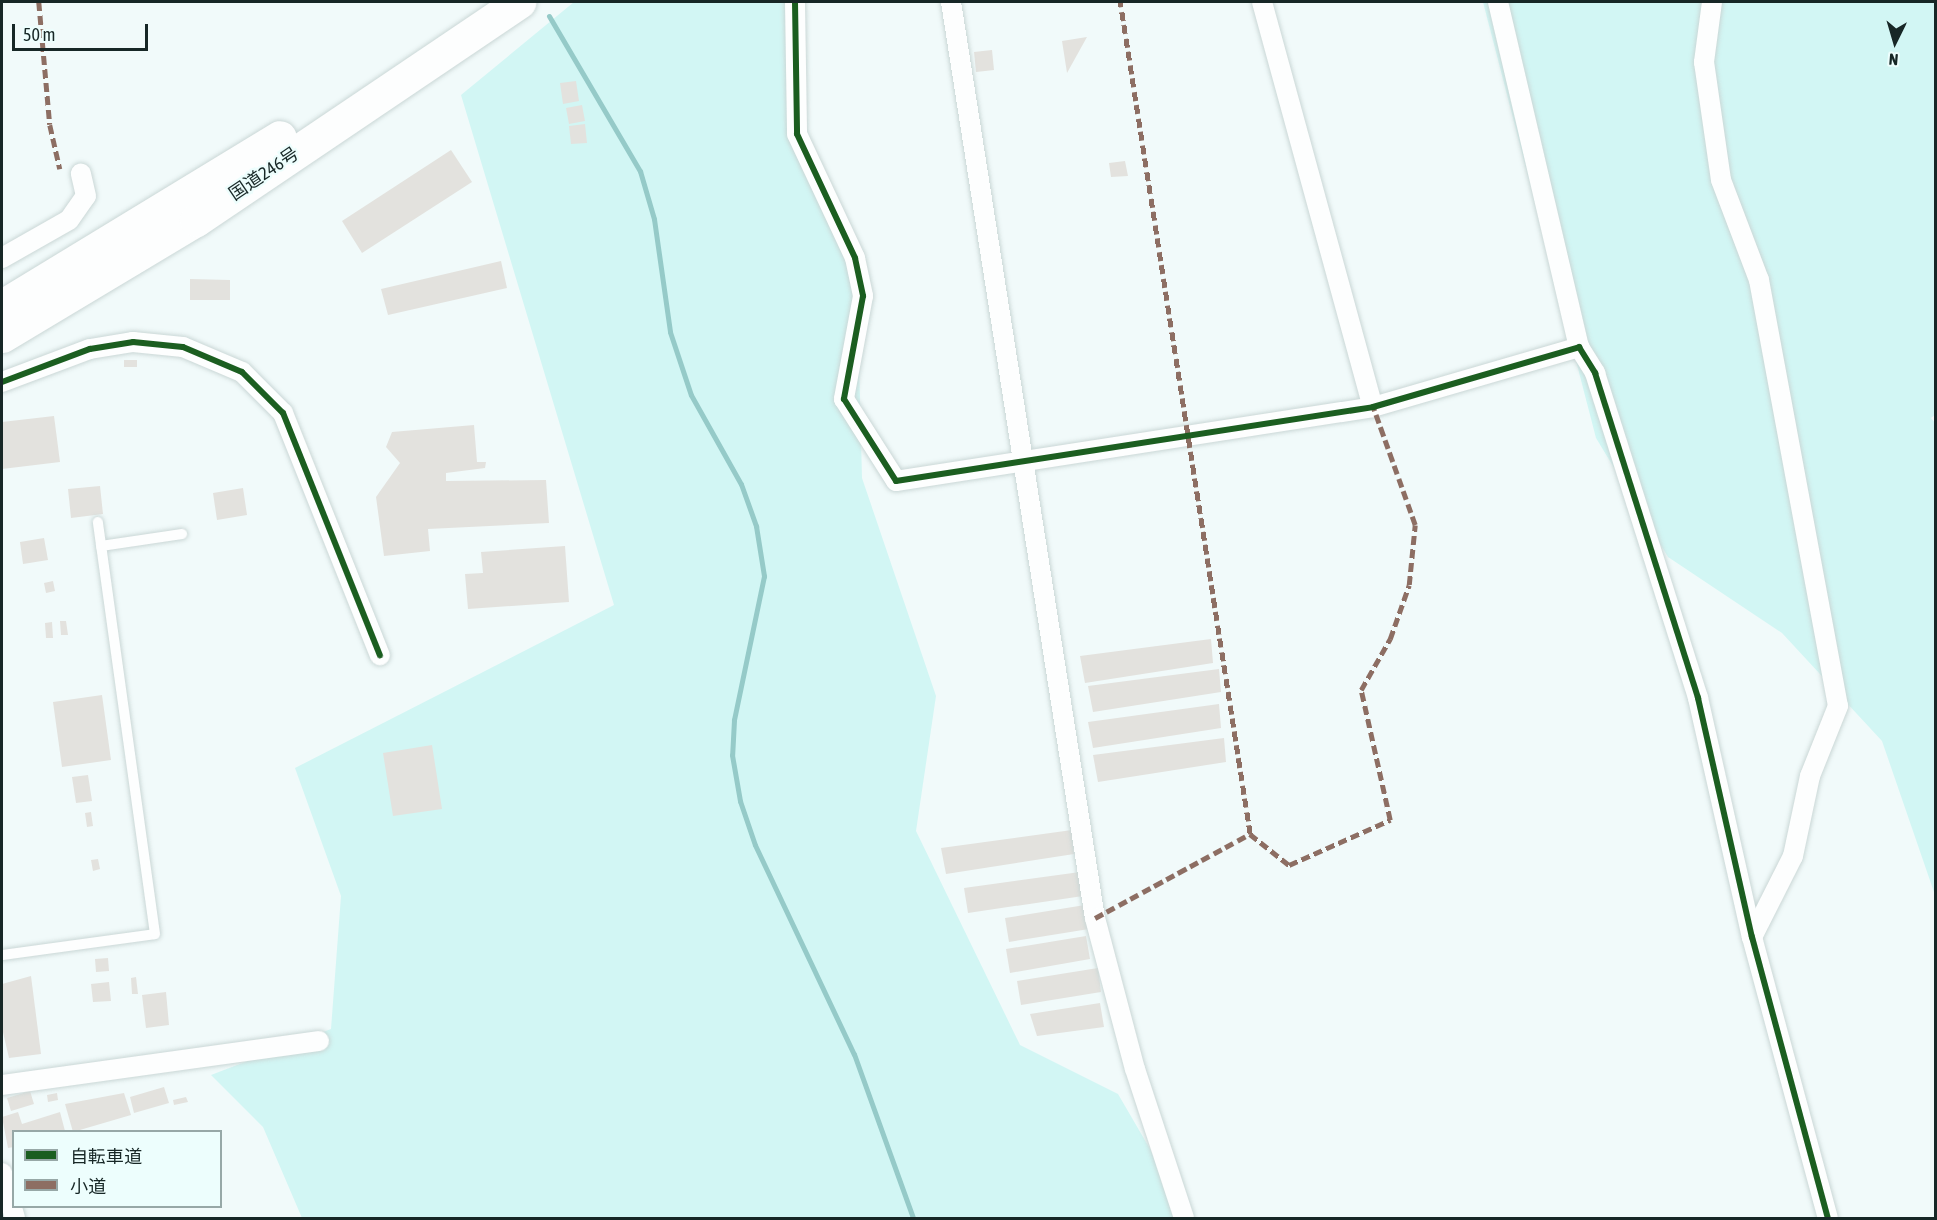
<!DOCTYPE html>
<meta charset="utf-8">
<style>
body{margin:0}
#map{position:relative;width:1937px;height:1220px;overflow:hidden;background:#f1fafa;font-family:"Asap Condensed","Noto Sans JP",sans-serif}
div>[style]{position:absolute}
[style*='--x']{left:calc(var(--x)*1px);top:calc(var(--y)*1px);width:calc(var(--w)*1px);rotate:calc(var(--a)*1deg)}
.green>*{inset:0;background:#d2f6f4}
.stream>*{height:5px;margin:-2.5px;padding:0 2.5px;transform-origin:2.5px;border-radius:2.5px;background:#95cac8}
.building>*{inset:0;background:#e3e2de}
.roads{filter:drop-shadow(0 0 2px #cad7d6) drop-shadow(0 0 2px #cad7d6)}
.service>*{height:10px;margin:-5px;padding:0 5px;transform-origin:5px;border-radius:5px;background:#fdfefe}
.minor>*{height:20px;margin:-10px;padding:0 10px;transform-origin:10px;border-radius:10px;background:#fdfefe}
.trunk>*{height:33px;margin:-16.5px;padding:0 16.5px;transform-origin:16.5px;border-radius:16.5px;background:#fdfefe}
.quiet>*{height:4.5px;margin-top:-2.25px;transform-origin:0;background:repeating-linear-gradient(90deg,#8d6e63 0 9px,transparent 0 13.5px)}
.cycleway>*{height:6px;margin:-3px;padding:0 3px;transform-origin:3px;border-radius:3px;background:#1b5e20}
span{translate:-50% -50%;white-space:nowrap;text-align:center;line-height:1.15;-webkit-text-stroke:4.5px #edfefd;paint-order:stroke}
.street-label{font-size:18px;color:#172726}
.frame{position:absolute;inset:0;border:3px solid #172726;pointer-events:none}
.legend{position:absolute;left:12px;top:1130px;width:210px;height:78px;box-sizing:border-box;background:#edfefd;border:2px solid #97a8a7;margin:0;padding:8px 10px;list-style:none;font-size:18px;color:#172726}
.legend li{display:flex;align-items:center;gap:12px;height:30px}
.legend b{width:30px;border:2px solid #97a8a7}
.north{position:absolute;left:1865px;top:12px;width:60px;height:60px;-webkit-text-stroke:4px #edfefd;paint-order:stroke;rotate:185deg;font-size:16px;font-weight:700;line-height:24px;text-align:center;color:#172726}
.north::after{content:'';display:block;margin:auto;width:21px;height:27px;background:#172726;clip-path:polygon(50% 0,100% 100%,50% 72%,0 100%)}
.scale{position:absolute;left:12px;top:24px;width:136px;height:27px;box-sizing:border-box;border:3px solid #172726;border-top:0;padding-left:8px;font-size:18px;line-height:21px;white-space:nowrap;color:#172726;-webkit-text-stroke:4px #edfefd;paint-order:stroke}
</style>
<div id="map">
<div class="green">
<i style="clip-path:polygon(574px 2px,793px 2px,795px 116px,857px 283px,862px 478px,936px 696px,916px 831px,1020px 1045px,1118px 1094px,1178px 1197px,1183px 1218px,302px 1218px,263px 1127px,211px 1075px,331px 1029px,341px 896px,295px 768px,614px 605px,461px 95px)"></i>
<i style="clip-path:polygon(1483px 2px,1935px 2px,1936px 414px,1931px 418px,1936px 424px,1935px 895px,1882px 741px,1782px 633px,1668px 557px,1596px 438px)"></i>
</div>
<div class="stream">
<i style="--x:549;--y:16;--w:180;--a:59.6"></i>
<i style="--x:640;--y:171;--w:50;--a:73.7"></i>
<i style="--x:654;--y:219;--w:114;--a:81.9"></i>
<i style="--x:670;--y:332;--w:66;--a:71.6"></i>
<i style="--x:691;--y:395;--w:102;--a:60.7"></i>
<i style="--x:741;--y:484;--w:45;--a:70.3"></i>
<i style="--x:756;--y:526;--w:51;--a:80.9"></i>
<i style="--x:764;--y:576;--w:147;--a:101.8"></i>
<i style="--x:734;--y:720;--w:35;--a:93"></i>
<i style="--x:732;--y:755;--w:47;--a:80.1"></i>
<i style="--x:740;--y:801;--w:46;--a:71.2"></i>
<i style="--x:755;--y:845;--w:231;--a:64.7"></i>
<i style="--x:854;--y:1054;--w:174;--a:70.2"></i>
</div>
<div class="building">
<i style="clip-path:polygon(1087px 37px,1067px 73px,1062px 41px)"></i>
<i style="clip-path:polygon(992px 50px,994px 70px,976px 72px,974px 52px)"></i>
<i style="clip-path:polygon(576px 81px,579px 101px,563px 104px,560px 83px)"></i>
<i style="clip-path:polygon(582px 105px,585px 121px,569px 124px,566px 108px)"></i>
<i style="clip-path:polygon(585px 124px,587px 143px,571px 144px,569px 126px)"></i>
<i style="clip-path:polygon(451px 150px,472px 182px,362px 253px,342px 221px)"></i>
<i style="clip-path:polygon(1125px 161px,1128px 176px,1111px 177px,1109px 163px)"></i>
<i style="clip-path:polygon(501px 261px,507px 288px,388px 315px,381px 289px)"></i>
<i style="clip-path:polygon(190px 279px,230px 280px,230px 300px,190px 300px)"></i>
<i style="clip-path:polygon(124px 360px,137px 360px,137px 367px,124px 367px)"></i>
<i style="clip-path:polygon(54px 416px,60px 462px,2px 469px,2px 422px)"></i>
<i style="clip-path:polygon(474px 425px,477px 462px,486px 462px,485px 468px,446px 473px,446px 481px,546px 480px,549px 523px,428px 529px,430px 551px,384px 556px,376px 497px,400px 463px,386px 447px,392px 432px)"></i>
<i style="clip-path:polygon(100px 486px,103px 514px,71px 518px,68px 489px)"></i>
<i style="clip-path:polygon(243px 488px,247px 515px,217px 520px,213px 493px)"></i>
<i style="clip-path:polygon(44px 538px,48px 560px,23px 564px,20px 542px)"></i>
<i style="clip-path:polygon(565px 546px,569px 602px,468px 609px,465px 574px,483px 573px,481px 552px)"></i>
<i style="clip-path:polygon(53px 581px,55px 591px,46px 593px,44px 583px)"></i>
<i style="clip-path:polygon(60px 621px,66px 621px,68px 635px,61px 635px)"></i>
<i style="clip-path:polygon(52px 622px,53px 638px,46px 638px,45px 623px)"></i>
<i style="clip-path:polygon(1211px 639px,1213px 663px,1085px 683px,1080px 656px)"></i>
<i style="clip-path:polygon(1219px 669px,1221px 692px,1093px 712px,1088px 686px)"></i>
<i style="clip-path:polygon(102px 695px,111px 760px,62px 767px,53px 702px)"></i>
<i style="clip-path:polygon(1219px 704px,1221px 728px,1093px 748px,1088px 722px)"></i>
<i style="clip-path:polygon(1224px 738px,1226px 762px,1098px 782px,1093px 755px)"></i>
<i style="clip-path:polygon(432px 745px,442px 809px,393px 816px,383px 753px)"></i>
<i style="clip-path:polygon(88px 775px,92px 801px,76px 803px,72px 777px)"></i>
<i style="clip-path:polygon(91px 812px,93px 826px,87px 827px,85px 813px)"></i>
<i style="clip-path:polygon(1072px 830px,1074px 854px,946px 874px,941px 848px)"></i>
<i style="clip-path:polygon(98px 859px,100px 869px,93px 871px,91px 860px)"></i>
<i style="clip-path:polygon(1080px 872px,1083px 896px,968px 913px,964px 888px)"></i>
<i style="clip-path:polygon(1085px 905px,1089px 929px,1009px 942px,1005px 918px)"></i>
<i style="clip-path:polygon(1086px 936px,1090px 959px,1010px 973px,1006px 949px)"></i>
<i style="clip-path:polygon(108px 958px,109px 971px,96px 972px,95px 959px)"></i>
<i style="clip-path:polygon(1098px 968px,1101px 992px,1021px 1005px,1017px 981px)"></i>
<i style="clip-path:polygon(31px 976px,41px 1054px,9px 1058px,2px 1028px,2px 984px)"></i>
<i style="clip-path:polygon(136px 977px,138px 994px,132px 994px,131px 978px)"></i>
<i style="clip-path:polygon(109px 982px,111px 1001px,93px 1002px,91px 984px)"></i>
<i style="clip-path:polygon(166px 992px,169px 1025px,146px 1028px,142px 995px)"></i>
<i style="clip-path:polygon(1100px 1003px,1104px 1027px,1037px 1036px,1030px 1014px)"></i>
<i style="clip-path:polygon(164px 1087px,169px 1103px,134px 1113px,130px 1097px)"></i>
<i style="clip-path:polygon(30px 1091px,34px 1104px,11px 1111px,7px 1098px)"></i>
<i style="clip-path:polygon(57px 1093px,58px 1100px,48px 1102px,47px 1095px)"></i>
<i style="clip-path:polygon(124px 1093px,131px 1115px,73px 1132px,65px 1104px)"></i>
<i style="clip-path:polygon(186px 1097px,188px 1102px,174px 1105px,173px 1100px)"></i>
<i style="clip-path:polygon(18px 1112px,22px 1124px,60px 1112px,65px 1131px,14px 1132px,14px 1147px,8px 1148px,2px 1117px)"></i>
</div>
<div class="roads">
<div class="service">
<i style="--x:101;--y:546;--w:82;--a:-8.4"></i>
<i style="--x:2;--y:955;--w:154;--a:-7.8"></i>
<i style="--x:155;--y:934;--w:416;--a:-97.9"></i>
</div>
<div class="minor">
<i style="--x:795;--y:2;--w:132;--a:89.1"></i>
<i style="--x:797;--y:134;--w:137;--a:64.9"></i>
<i style="--x:855;--y:258;--w:39;--a:78"></i>
<i style="--x:863;--y:296;--w:105;--a:100.5"></i>
<i style="--x:844;--y:399;--w:97;--a:57.6"></i>
<i style="--x:896;--y:481;--w:483;--a:-8.8"></i>
<i style="--x:1373;--y:407;--w:215;--a:-16.2"></i>
<i style="--x:1579;--y:347;--w:31;--a:58"></i>
<i style="--x:1595;--y:373;--w:341;--a:72.4"></i>
<i style="--x:1698;--y:698;--w:245;--a:77.3"></i>
<i style="--x:1752;--y:937;--w:291;--a:74.9"></i>
<i style="--x:951;--y:2;--w:927;--a:81.07"></i>
<i style="--x:1095;--y:918;--w:156;--a:75.2"></i>
<i style="--x:1135;--y:1069;--w:157;--a:71.8"></i>
<i style="--x:1262;--y:2;--w:420;--a:74.7"></i>
<i style="--x:1498;--y:2;--w:354;--a:76.8"></i>
<i style="--x:1712;--y:2;--w:61;--a:97.6"></i>
<i style="--x:1704;--y:62;--w:119;--a:81.8"></i>
<i style="--x:1721;--y:180;--w:107;--a:69.2"></i>
<i style="--x:1759;--y:280;--w:433;--a:79.5"></i>
<i style="--x:1838;--y:706;--w:75;--a:111.8"></i>
<i style="--x:1810;--y:776;--w:82;--a:102"></i>
<i style="--x:1793;--y:856;--w:91;--a:116.8"></i>
<i style="--x:2;--y:258;--w:77;--a:-29.6"></i>
<i style="--x:69;--y:220;--w:29;--a:-55"></i>
<i style="--x:86;--y:196;--w:23;--a:-103"></i>
<i style="--x:2;--y:382;--w:94;--a:-20.6"></i>
<i style="--x:90;--y:349;--w:44;--a:-9.2"></i>
<i style="--x:133;--y:342;--w:50;--a:5.7"></i>
<i style="--x:183;--y:347;--w:64;--a:23"></i>
<i style="--x:242;--y:372;--w:58;--a:45"></i>
<i style="--x:283;--y:413;--w:261;--a:68.2"></i>
<i style="--x:2;--y:1085;--w:320;--a:-7.9"></i>
<i style="--x:2;--y:1173;--w:47;--a:73.9"></i>
</div>
<div class="trunk">
<i style="--x:2;--y:306;--w:325;--a:-31.3"></i>
<i style="--x:2;--y:336;--w:226;--a:-30.9"></i>
<i style="--x:196;--y:220;--w:390;--a:-34"></i>
</div>
</div>
<div class="quiet">
<i style="--x:39;--y:2;--w:123;--a:84.9"></i>
<i style="--x:50;--y:125;--w:45;--a:77.2"></i>
<i style="--x:1250;--y:834;--w:50;--a:38.5"></i>
<i style="--x:1289;--y:865;--w:111;--a:-24"></i>
<i style="--x:1390;--y:820;--w:133;--a:-102.6"></i>
<i style="--x:1361;--y:690;--w:59;--a:-60.4"></i>
<i style="--x:1390;--y:639;--w:57;--a:-70.6"></i>
<i style="--x:1409;--y:585;--w:60;--a:-84.3"></i>
<i style="--x:1415;--y:525;--w:125;--a:-109.6"></i>
<i style="--x:1095;--y:918;--w:176;--a:-28.5"></i>
<i style="--x:1250;--y:834;--w:842;--a:-98.88"></i>
</div>
<div class="cycleway">
<i style="--x:795;--y:2;--w:132;--a:89.1"></i>
<i style="--x:797;--y:134;--w:137;--a:64.9"></i>
<i style="--x:855;--y:258;--w:39;--a:78"></i>
<i style="--x:863;--y:296;--w:105;--a:100.5"></i>
<i style="--x:844;--y:399;--w:97;--a:57.6"></i>
<i style="--x:896;--y:481;--w:483;--a:-8.8"></i>
<i style="--x:1373;--y:407;--w:215;--a:-16.2"></i>
<i style="--x:1579;--y:347;--w:31;--a:58"></i>
<i style="--x:1595;--y:373;--w:341;--a:72.4"></i>
<i style="--x:1698;--y:698;--w:245;--a:77.3"></i>
<i style="--x:1752;--y:937;--w:291;--a:74.9"></i>
<i style="--x:2;--y:382;--w:94;--a:-20.6"></i>
<i style="--x:90;--y:349;--w:44;--a:-9.2"></i>
<i style="--x:133;--y:342;--w:50;--a:5.7"></i>
<i style="--x:183;--y:347;--w:64;--a:23"></i>
<i style="--x:242;--y:372;--w:58;--a:45"></i>
<i style="--x:283;--y:413;--w:261;--a:68.2"></i>
</div>
<div class="street-label">
<span style="left:264px;top:174px;rotate:-34deg">国道246号</span>
</div>
<div class="frame"></div>
<ul class="legend">
<li><b style="height:8px;background:#1b5e20"></b>自転車道</li>
<li><b style="height:8px;background:#8d6e63"></b>小道</li>
</ul>
<div class="north">N</div>
<div class="scale">50 m</div>
</div>
